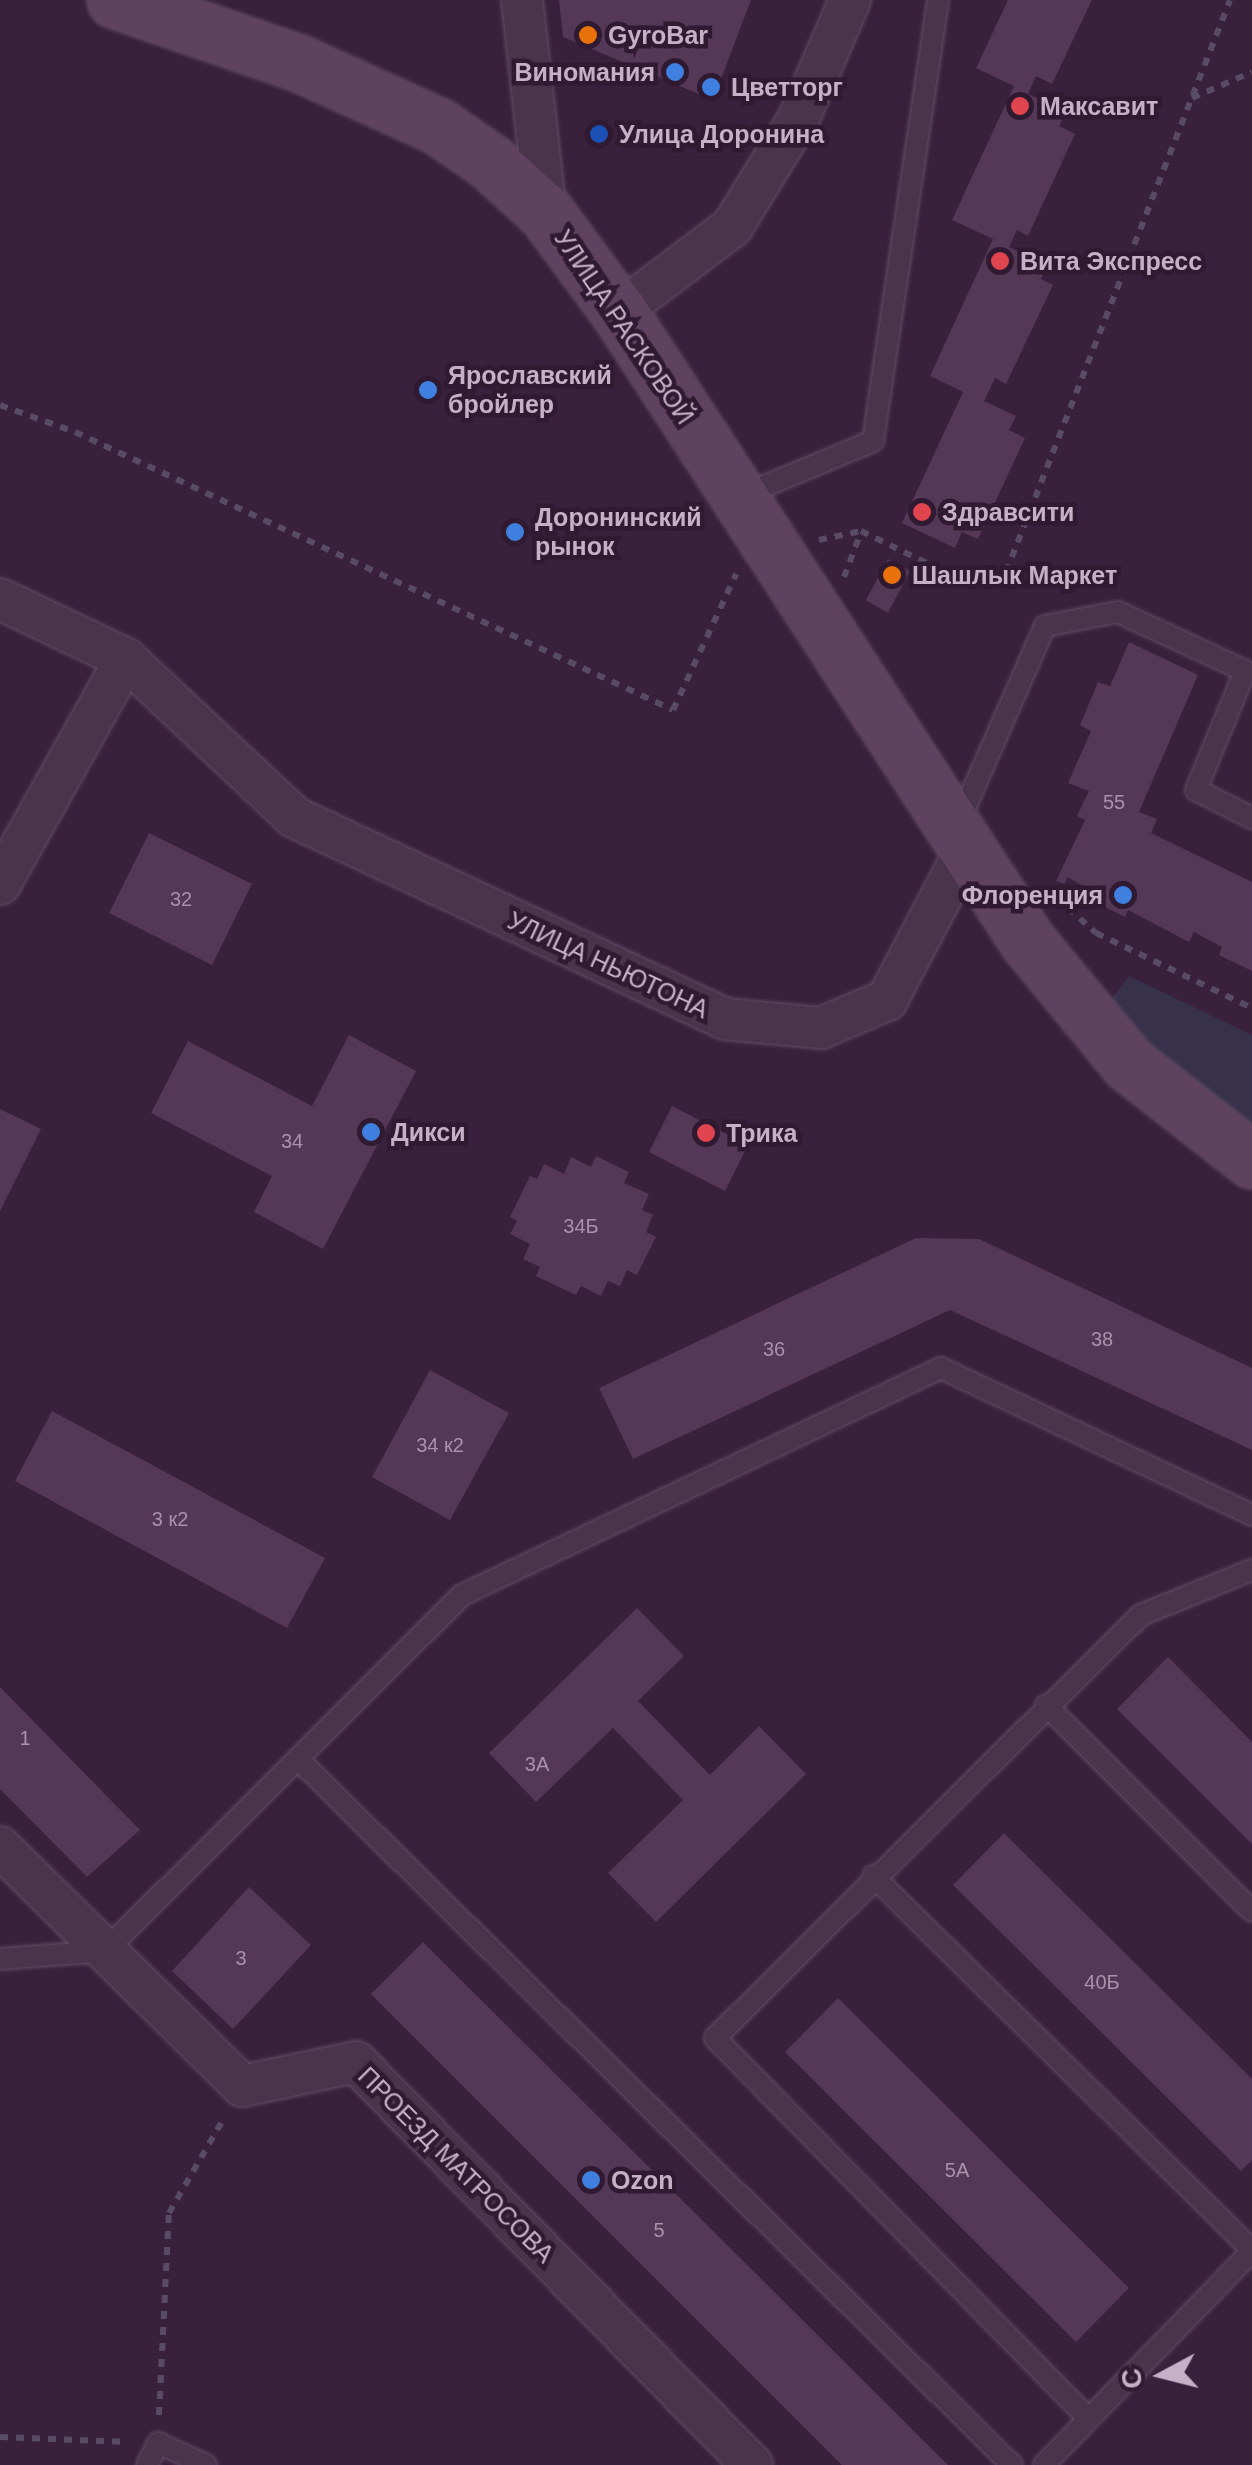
<!DOCTYPE html>
<meta charset="utf-8">
<style>
body{margin:0}
#map{position:relative;width:1252px;height:2465px;overflow:hidden;background:#39203c;font-family:Helvetica,sans-serif}
div>[style]{position:absolute}
[style*='--x']{left:calc(var(--x)*1px);top:calc(var(--y)*1px);width:calc(var(--w)*1px);rotate:calc(var(--a)*1deg)}
.green>*{inset:0;background:#37314c}
.building>*{inset:0;background:#553758}
.path>*{height:6px;margin-top:-3px;transform-origin:0;background:repeating-linear-gradient(90deg,#584b66 0 8px,transparent 0 16px)}
.roads{filter:drop-shadow(0 0 2px #624c64) drop-shadow(0 0 2px #624c64)}
.lane>*{height:20px;margin:-10px;padding:0 10px;transform-origin:10px;border-radius:10px;background:#4a344c}
.street>*{height:40px;margin:-20px;padding:0 20px;transform-origin:20px;border-radius:20px;background:#4a344c}
.secondary>*{height:55px;margin:-27.5px;padding:0 27.5px;transform-origin:27.5px;border-radius:27.5px;background:#5e4260}
.dots>*{width:28px;height:28px;translate:-50% -50%;box-sizing:border-box;border:5px solid #2f1a31;border-radius:50%}
span{translate:-50% -50%;white-space:nowrap;text-align:center;line-height:1.15;-webkit-text-stroke:9px #2f1a31;paint-order:stroke}
.number-label{font-size:20px;color:#aa91ac}
.number-label span{-webkit-text-stroke-width:0}
.poi-label{font-size:25px;color:#c7afc8;font-weight:700}
.left{translate:0 -50%;text-align:left}
.right{translate:-100% -50%;text-align:right}
.street-label{font-size:25px;color:#c7afc8}
.north{position:absolute;left:1112px;top:2325px;width:100px;height:100px;-webkit-text-stroke:8px #2f1a31;paint-order:stroke;rotate:263deg;font-size:28px;font-weight:700;line-height:40px;text-align:center;color:#c7afc8}
.north::after{content:'';display:block;margin:auto;width:35px;height:45px;background:#c7afc8;clip-path:polygon(50% 0,100% 100%,50% 72%,0 100%)}
</style>
<div id="map">
<div class="green">
<i style="clip-path:polygon(1129px 976px,1252px 1035px,1252px 1135px,1102px 1011px)"></i>
</div>
<div class="building">
<i style="clip-path:polygon(559px 0,751px 0,713px 100px,563px 37px)"></i>
<i style="clip-path:polygon(1008px 0,1092px 0,1052px 84px,1036px 76px,1028px 94px,1066px 112px,1059px 126px,1075px 134px,1028px 236px,1017px 230px,1009px 247px,1047px 265px,1041px 279px,1053px 285px,1006px 384px,995px 378px,984px 401px,1016px 416px,1009px 430px,1025px 438px,978px 539px,962px 532px,955px 548px,902px 523px,963px 392px,930px 376px,993px 239px,952px 220px,1014px 86px,976px 68px)"></i>
<i style="clip-path:polygon(888px 559px,910px 571px,888px 613px,866px 600px)"></i>
<i style="clip-path:polygon(1129px 642px,1198px 675px,1139px 812px,1157px 819px,1151px 833px,1252px 882px,1252px 971px,1219px 955px,1222px 947px,1194px 932px,1189px 942px,1128px 910px,1125px 917px,1087px 898px,1090px 890px,1067px 877px,1065px 884px,1056px 881px,1085px 820px,1077px 816px,1089px 791px,1068px 783px,1091px 731px,1080px 725px,1098px 682px,1110px 686px)"></i>
<i style="clip-path:polygon(149px 833px,252px 884px,212px 965px,109px 913px)"></i>
<i style="clip-path:polygon(349px 1035px,416px 1071px,323px 1249px,254px 1212px,272px 1176px,151px 1113px,188px 1041px,312px 1106px)"></i>
<i style="clip-path:polygon(672px 1106px,748px 1145px,725px 1191px,649px 1152px)"></i>
<i style="clip-path:polygon(0 1109px,41px 1129px,0 1211px)"></i>
<i style="clip-path:polygon(596px 1156px,629px 1172px,624px 1183px,649px 1194px,642px 1210px,653px 1215px,646px 1232px,656px 1237px,637px 1275px,627px 1270px,620px 1286px,608px 1281px,601px 1296px,581px 1286px,576px 1295px,536px 1276px,540px 1267px,523px 1259px,530px 1244px,510px 1234px,517px 1221px,510px 1217px,530px 1176px,537px 1179px,544px 1164px,564px 1174px,571px 1157px,591px 1167px)"></i>
<i style="clip-path:polygon(916px 1238px,979px 1239px,1252px 1368px,1252px 1450px,950px 1310px,633px 1459px,599px 1388px)"></i>
<i style="clip-path:polygon(430px 1370px,509px 1413px,450px 1520px,372px 1477px)"></i>
<i style="clip-path:polygon(52px 1411px,325px 1558px,287px 1628px,15px 1481px)"></i>
<i style="clip-path:polygon(637px 1608px,684px 1656px,638px 1701px,710px 1775px,759px 1726px,806px 1774px,656px 1922px,608px 1873px,683px 1800px,613px 1728px,536px 1802px,489px 1753px)"></i>
<i style="clip-path:polygon(1168px 1657px,1252px 1742px,1252px 1844px,1117px 1709px)"></i>
<i style="clip-path:polygon(0 1687px,140px 1830px,87px 1877px,0 1789px)"></i>
<i style="clip-path:polygon(1004px 1833px,1252px 2079px,1252px 2160px,1241px 2171px,953px 1885px)"></i>
<i style="clip-path:polygon(249px 1887px,311px 1945px,233px 2029px,172px 1971px)"></i>
<i style="clip-path:polygon(423px 1942px,948px 2465px,842px 2465px,371px 1994px)"></i>
<i style="clip-path:polygon(838px 1998px,1129px 2288px,1076px 2342px,785px 2052px)"></i>
</div>
<div class="path">
<i style="--x:1192;--y:98;--w:65;--a:-23.4"></i>
<i style="--x:0;--y:405;--w:80;--a:19.8"></i>
<i style="--x:75;--y:432;--w:659;--a:24.93"></i>
<i style="--x:673;--y:710;--w:150;--a:-65.1"></i>
<i style="--x:819;--y:540;--w:43;--a:-12.1"></i>
<i style="--x:861;--y:531;--w:89;--a:26"></i>
<i style="--x:941;--y:570;--w:65;--a:1.8"></i>
<i style="--x:1006;--y:572;--w:614;--a:-68.61"></i>
<i style="--x:844;--y:577;--w:48;--a:-69.3"></i>
<i style="--x:1056;--y:897;--w:54;--a:42"></i>
<i style="--x:1096;--y:933;--w:173;--a:25.7"></i>
<i style="--x:159;--y:2415;--w:202;--a:-87.2"></i>
<i style="--x:169;--y:2213;--w:110;--a:-59.9"></i>
<i style="--x:0;--y:2437;--w:128;--a:2.2"></i>
</div>
<div class="roads">
<div class="lane">
<i style="--x:741;--y:496;--w:143;--a:-22.6"></i>
<i style="--x:873;--y:441;--w:446;--a:-81.6"></i>
<i style="--x:958;--y:824;--w:216;--a:-66.3"></i>
<i style="--x:1045;--y:626;--w:74;--a:-10.9"></i>
<i style="--x:1118;--y:612;--w:140;--a:24.9"></i>
<i style="--x:1245;--y:671;--w:129;--a:112.4"></i>
<i style="--x:1196;--y:790;--w:63;--a:26.6"></i>
<i style="--x:1046;--y:1705;--w:291;--a:45"></i>
<i style="--x:298;--y:1759;--w:1004;--a:44.68"></i>
<i style="--x:873;--y:1876;--w:532;--a:44.62"></i>
<i style="--x:0;--y:1959;--w:105;--a:-4.4"></i>
<i style="--x:105;--y:1951;--w:504;--a:-44.92"></i>
<i style="--x:462;--y:1595;--w:530;--a:-25.36"></i>
<i style="--x:941;--y:1368;--w:344;--a:25.3"></i>
<i style="--x:1088;--y:2418;--w:532;--a:-134.47"></i>
<i style="--x:715;--y:2038;--w:600;--a:-44.8"></i>
<i style="--x:1141;--y:1615;--w:120;--a:-22.1"></i>
<i style="--x:147;--y:2465;--w:25;--a:-63"></i>
<i style="--x:158;--y:2443;--w:53;--a:24.6"></i>
<i style="--x:1044;--y:2465;--w:298;--a:-45.8"></i>
</div>
<div class="street">
<i style="--x:522;--y:0;--w:214;--a:83.6"></i>
<i style="--x:619;--y:312;--w:141;--a:-37"></i>
<i style="--x:732;--y:227;--w:128;--a:-58.4"></i>
<i style="--x:799;--y:118;--w:129;--a:-66.6"></i>
<i style="--x:0;--y:599;--w:140;--a:25.5"></i>
<i style="--x:126;--y:659;--w:231;--a:43.2"></i>
<i style="--x:294;--y:817;--w:476;--a:25.1"></i>
<i style="--x:725;--y:1019;--w:96;--a:5.4"></i>
<i style="--x:821;--y:1028;--w:72;--a:-23"></i>
<i style="--x:887;--y:1000;--w:174;--a:-62.3"></i>
<i style="--x:0;--y:884;--w:258;--a:-60.8"></i>
<i style="--x:0;--y:1847;--w:340;--a:44.6"></i>
<i style="--x:242;--y:2086;--w:116;--a:-11.9"></i>
<i style="--x:356;--y:2062;--w:565;--a:45.5"></i>
</div>
<div class="secondary">
<i style="--x:115;--y:0;--w:194;--a:18.9"></i>
<i style="--x:299;--y:63;--w:153;--a:24.4"></i>
<i style="--x:438;--y:126;--w:62;--a:34.5"></i>
<i style="--x:489;--y:161;--w:77;--a:42.4"></i>
<i style="--x:546;--y:213;--w:123;--a:53.6"></i>
<i style="--x:619;--y:312;--w:751;--a:57.01"></i>
<i style="--x:1028;--y:942;--w:158;--a:50.4"></i>
<i style="--x:1129;--y:1064;--w:156;--a:38"></i>
</div>
</div>
<div class="dots">
<i style="left:588px;top:35px;background:#e8710a"></i>
<i style="left:675px;top:72px;background:#3f7fe0"></i>
<i style="left:711px;top:87px;background:#3f7fe0"></i>
<i style="left:1020px;top:106px;background:#e0444e"></i>
<i style="left:599px;top:134px;background:#1a4fb4"></i>
<i style="left:1000px;top:261px;background:#e0444e"></i>
<i style="left:428px;top:390px;background:#3f7fe0"></i>
<i style="left:922px;top:512px;background:#e0444e"></i>
<i style="left:515px;top:532px;background:#3f7fe0"></i>
<i style="left:892px;top:575px;background:#e8710a"></i>
<i style="left:1123px;top:895px;background:#3f7fe0"></i>
<i style="left:371px;top:1132px;background:#3f7fe0"></i>
<i style="left:706px;top:1133px;background:#e0444e"></i>
<i style="left:591px;top:2180px;background:#3f7fe0"></i>
</div>
<div class="number-label">
<span style="left:1114px;top:802px">55</span>
<span style="left:181px;top:899px">32</span>
<span style="left:292px;top:1141px">34</span>
<span style="left:581px;top:1226px">34Б</span>
<span style="left:1102px;top:1339px">38</span>
<span style="left:774px;top:1349px">36</span>
<span style="left:440px;top:1445px">34 к2</span>
<span style="left:170px;top:1519px">3 к2</span>
<span style="left:25px;top:1738px">1</span>
<span style="left:537px;top:1764px">3А</span>
<span style="left:241px;top:1958px">3</span>
<span style="left:1102px;top:1982px">40Б</span>
<span style="left:957px;top:2170px">5А</span>
<span style="left:659px;top:2230px">5</span>
</div>
<div class="poi-label">
<span class="left" style="left:608px;top:35px">GyroBar</span>
<span class="right" style="left:655px;top:72px">Виномания</span>
<span class="left" style="left:731px;top:87px">Цветторг</span>
<span class="left" style="left:1040px;top:106px">Максавит</span>
<span class="left" style="left:619px;top:134px">Улица Доронина</span>
<span class="left" style="left:1020px;top:261px">Вита Экспресс</span>
<span class="left" style="left:448px;top:390px">Ярославский<br>бройлер</span>
<span class="left" style="left:942px;top:512px">Здравсити</span>
<span class="left" style="left:535px;top:532px">Доронинский<br>рынок</span>
<span class="left" style="left:912px;top:575px">Шашлык Маркет</span>
<span class="right" style="left:1103px;top:895px">Флоренция</span>
<span class="left" style="left:391px;top:1132px">Дикси</span>
<span class="left" style="left:726px;top:1133px">Трика</span>
<span class="left" style="left:611px;top:2180px">Ozon</span>
</div>
<div class="street-label">
<span style="left:624px;top:327px;rotate:56deg">УЛИЦА РАСКОВОЙ</span>
<span style="left:608px;top:965px;rotate:25deg">УЛИЦА НЬЮТОНА</span>
<span style="left:456px;top:2165px;rotate:45deg">ПРОЕЗД МАТРОСОВА</span>
</div>
<div class="north">С</div>
</div>
